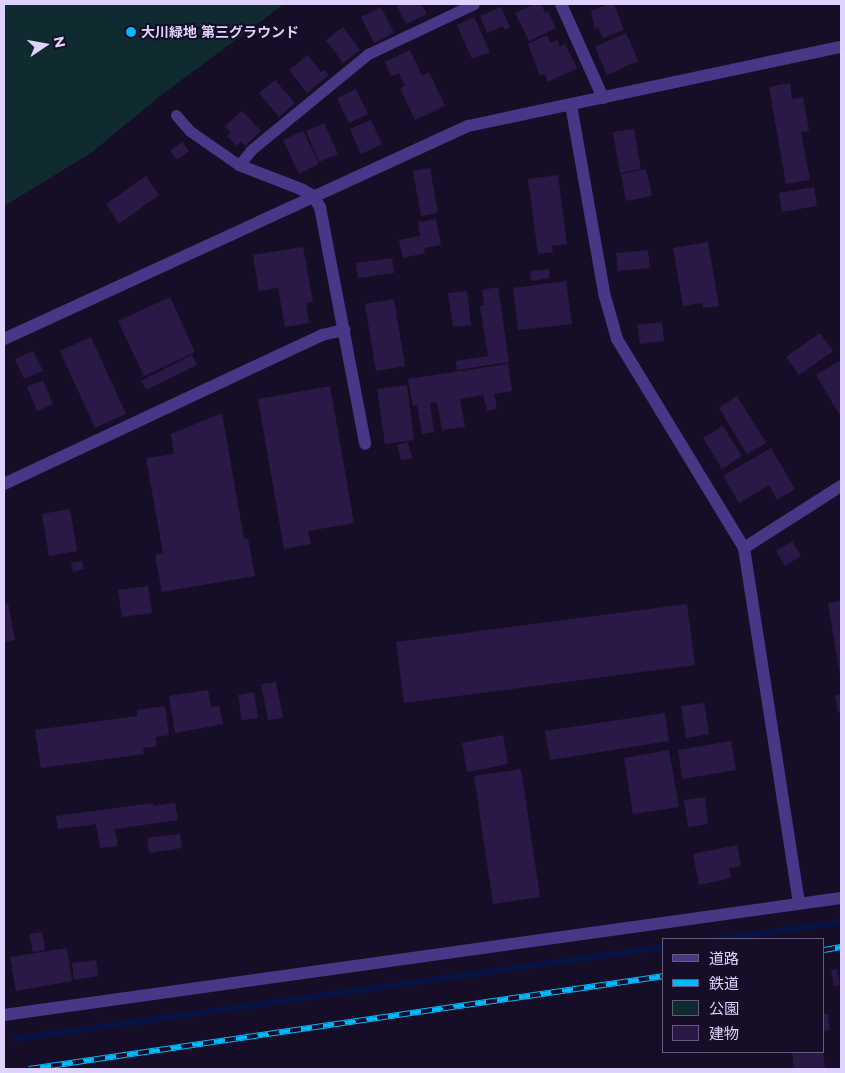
<!DOCTYPE html>
<meta charset="utf-8">
<style>
body{margin:0}
#map{position:relative;width:845px;height:1073px;overflow:hidden;background:#160e26;font-family:Montserrat,"Noto Sans JP",sans-serif}
div>[style]{position:absolute}
[style*='--x']{left:calc(var(--x)*1px);top:calc(var(--y)*1px);width:calc(var(--w)*1px);rotate:calc(var(--a)*1deg)}
.green>*{inset:0;background:#102b30}
.stream>*{height:5.5px;margin:-2.75px;padding:0 2.75px;transform-origin:2.75px;border-radius:2.75px;background:#081345}
.building>*{inset:0;background:#2a1947}
.service>*{height:11px;margin:-5.5px;padding:0 5.5px;transform-origin:5.5px;border-radius:5.5px;background:#483787}
.minor>*{height:12px;margin:-6px;padding:0 6px;transform-origin:6px;border-radius:6px;background:#483787}
.rail>*{height:5.5px;margin-top:-2.75px;transform-origin:0;background:repeating-linear-gradient(90deg,#160e26 0 11px,#00b8fd 0 22px);box-sizing:border-box;border-block:1px solid #00b8fd}
.dots>*{width:14px;height:14px;translate:-50% -50%;box-sizing:border-box;border:2px solid #160e26;border-radius:50%}
span{translate:-50% -50%;white-space:nowrap;text-align:center;line-height:1.15;-webkit-text-stroke:4px #160e26;paint-order:stroke}
.poi-label{font-size:14px;color:#dfd2ff;font-weight:700}
.left{translate:0 -50%;text-align:left}
.frame{position:absolute;inset:0;border:5px solid #dfd2ff;pointer-events:none}
.legend{position:absolute;left:662px;top:938px;width:162px;height:115px;box-sizing:border-box;background:#160e26;border:1px solid #665c7d;margin:0;padding:6px 9px;list-style:none;font-size:15px;color:#dfd2ff}
.legend li{display:flex;align-items:center;gap:10px;height:25px}
.legend b{width:25px;border:1px solid #665c7d}
.north{position:absolute;left:20px;top:20px;width:50px;height:50px;-webkit-text-stroke:4px #160e26;paint-order:stroke;rotate:78deg;font-size:14px;font-weight:700;line-height:20px;text-align:center;color:#dfd2ff}
.north::after{content:'';display:block;margin:auto;width:18px;height:22px;background:#dfd2ff;clip-path:polygon(50% 0,100% 100%,50% 72%,0 100%)}
</style>
<div id="map">
<div class="green">
<i style="clip-path:polygon(4px 4px,284px 4px,160px 96px,91px 153px,4px 206px)"></i>
</div>
<div class="stream">
<i style="--x:719;--y:939;--w:123;--a:-7.9"></i>
<i style="--x:15;--y:1039;--w:655;--a:-8.07"></i>
</div>
<div class="building">
<i style="clip-path:polygon(396px 4px,421px 4px,427px 14px,406px 24px)"></i>
<i style="clip-path:polygon(534px 4px,541px 4px,545px 13px,548px 11px,556px 28px,529px 41px,515px 13px)"></i>
<i style="clip-path:polygon(609px 4px,614px 4px,624px 30px,603px 38px,598px 27px,595px 29px,591px 11px)"></i>
<i style="clip-path:polygon(381px 7px,394px 33px,374px 43px,361px 17px)"></i>
<i style="clip-path:polygon(501px 7px,510px 27px,504px 30px,503px 26px,487px 33px,480px 16px)"></i>
<i style="clip-path:polygon(474px 17px,490px 52px,472px 59px,457px 25px)"></i>
<i style="clip-path:polygon(343px 27px,360px 50px,343px 63px,326px 40px)"></i>
<i style="clip-path:polygon(626px 33px,638px 61px,607px 75px,595px 47px)"></i>
<i style="clip-path:polygon(547px 35px,550px 43px,557px 40px,560px 47px,565px 44px,577px 68px,548px 82px,545px 74px,540px 76px,528px 44px)"></i>
<i style="clip-path:polygon(410px 50px,422px 76px,429px 72px,445px 106px,415px 120px,400px 88px,405px 86px,399px 73px,391px 76px,385px 62px)"></i>
<i style="clip-path:polygon(308px 55px,321px 72px,324px 70px,329px 75px,307px 93px,289px 70px)"></i>
<i style="clip-path:polygon(275px 80px,295px 103px,279px 117px,259px 93px)"></i>
<i style="clip-path:polygon(790px 83px,792px 99px,803px 97px,809px 131px,801px 132px,810px 180px,786px 184px,769px 87px)"></i>
<i style="clip-path:polygon(356px 89px,368px 114px,349px 123px,337px 98px)"></i>
<i style="clip-path:polygon(242px 111px,261px 131px,245px 146px,241px 141px,237px 146px,227px 136px,231px 133px,225px 126px)"></i>
<i style="clip-path:polygon(371px 120px,382px 144px,361px 154px,350px 129px)"></i>
<i style="clip-path:polygon(324px 123px,338px 154px,319px 162px,306px 131px)"></i>
<i style="clip-path:polygon(634px 129px,641px 169px,620px 173px,613px 132px)"></i>
<i style="clip-path:polygon(303px 131px,319px 164px,299px 174px,283px 140px)"></i>
<i style="clip-path:polygon(182px 142px,189px 151px,177px 160px,170px 151px)"></i>
<i style="clip-path:polygon(430px 168px,438px 213px,421px 216px,413px 171px)"></i>
<i style="clip-path:polygon(646px 169px,652px 196px,626px 201px,621px 174px)"></i>
<i style="clip-path:polygon(558px 175px,567px 244px,552px 246px,553px 252px,538px 254px,528px 179px)"></i>
<i style="clip-path:polygon(146px 176px,159px 195px,119px 224px,106px 204px)"></i>
<i style="clip-path:polygon(814px 187px,817px 206px,782px 212px,779px 193px)"></i>
<i style="clip-path:polygon(436px 219px,441px 245px,424px 248px,425px 253px,403px 258px,399px 240px,420px 236px,418px 222px)"></i>
<i style="clip-path:polygon(708px 242px,719px 306px,703px 308px,702px 303px,683px 306px,673px 248px)"></i>
<i style="clip-path:polygon(303px 247px,313px 302px,306px 303px,309px 323px,285px 327px,278px 288px,259px 291px,253px 255px)"></i>
<i style="clip-path:polygon(648px 250px,650px 268px,618px 271px,616px 253px)"></i>
<i style="clip-path:polygon(392px 258px,394px 273px,358px 278px,356px 263px)"></i>
<i style="clip-path:polygon(549px 269px,550px 278px,531px 281px,530px 271px)"></i>
<i style="clip-path:polygon(566px 281px,572px 324px,518px 330px,513px 288px)"></i>
<i style="clip-path:polygon(498px 287px,509px 362px,457px 370px,456px 361px,488px 356px,480px 306px,484px 305px,482px 290px)"></i>
<i style="clip-path:polygon(467px 291px,471px 325px,453px 327px,448px 293px)"></i>
<i style="clip-path:polygon(170px 297px,195px 352px,144px 376px,118px 321px)"></i>
<i style="clip-path:polygon(394px 299px,405px 366px,376px 371px,365px 304px)"></i>
<i style="clip-path:polygon(662px 322px,664px 341px,640px 344px,637px 325px)"></i>
<i style="clip-path:polygon(820px 333px,833px 351px,799px 375px,786px 357px)"></i>
<i style="clip-path:polygon(91px 337px,126px 414px,95px 428px,60px 351px)"></i>
<i style="clip-path:polygon(33px 351px,43px 371px,24px 379px,15px 359px)"></i>
<i style="clip-path:polygon(192px 355px,197px 365px,146px 390px,141px 381px)"></i>
<i style="clip-path:polygon(839px 361px,841px 365px,841px 417px,816px 375px)"></i>
<i style="clip-path:polygon(508px 364px,512px 391px,494px 394px,497px 409px,487px 411px,483px 395px,460px 399px,465px 427px,442px 430px,437px 402px,430px 403px,434px 432px,422px 434px,417px 405px,413px 406px,408px 379px)"></i>
<i style="clip-path:polygon(43px 380px,53px 404px,37px 411px,27px 387px)"></i>
<i style="clip-path:polygon(407px 385px,414px 440px,385px 444px,377px 389px)"></i>
<i style="clip-path:polygon(330px 386px,354px 523px,308px 531px,311px 544px,284px 549px,258px 399px)"></i>
<i style="clip-path:polygon(737px 396px,766px 443px,747px 454px,719px 408px)"></i>
<i style="clip-path:polygon(222px 413px,244px 539px,248px 539px,255px 576px,162px 592px,155px 555px,163px 553px,146px 458px,174px 454px,171px 434px)"></i>
<i style="clip-path:polygon(723px 426px,742px 456px,722px 469px,703px 438px)"></i>
<i style="clip-path:polygon(408px 442px,412px 458px,401px 460px,397px 445px)"></i>
<i style="clip-path:polygon(771px 448px,795px 489px,777px 500px,769px 485px,739px 503px,723px 476px)"></i>
<i style="clip-path:polygon(70px 509px,77px 551px,49px 556px,42px 514px)"></i>
<i style="clip-path:polygon(792px 541px,801px 556px,785px 566px,776px 551px)"></i>
<i style="clip-path:polygon(82px 561px,84px 569px,73px 572px,71px 563px)"></i>
<i style="clip-path:polygon(148px 586px,152px 613px,122px 617px,118px 590px)"></i>
<i style="clip-path:polygon(841px 601px,841px 676px,840px 676px,828px 603px)"></i>
<i style="clip-path:polygon(8px 603px,15px 640px,4px 642px,4px 604px)"></i>
<i style="clip-path:polygon(687px 604px,695px 665px,404px 703px,396px 642px)"></i>
<i style="clip-path:polygon(276px 682px,283px 718px,268px 720px,261px 684px)"></i>
<i style="clip-path:polygon(208px 690px,211px 707px,219px 706px,223px 724px,175px 733px,169px 696px)"></i>
<i style="clip-path:polygon(254px 692px,258px 718px,242px 720px,238px 695px)"></i>
<i style="clip-path:polygon(841px 694px,841px 712px,838px 713px,835px 695px)"></i>
<i style="clip-path:polygon(704px 703px,709px 734px,686px 738px,681px 706px)"></i>
<i style="clip-path:polygon(165px 706px,169px 735px,155px 737px,157px 746px,143px 748px,144px 754px,41px 768px,35px 730px,137px 716px,137px 710px)"></i>
<i style="clip-path:polygon(665px 713px,669px 741px,550px 760px,545px 731px)"></i>
<i style="clip-path:polygon(503px 735px,508px 764px,467px 772px,462px 743px)"></i>
<i style="clip-path:polygon(731px 741px,736px 770px,682px 779px,678px 750px)"></i>
<i style="clip-path:polygon(669px 750px,679px 807px,633px 814px,624px 758px)"></i>
<i style="clip-path:polygon(521px 769px,540px 897px,493px 904px,474px 776px)"></i>
<i style="clip-path:polygon(705px 797px,708px 824px,688px 827px,684px 800px)"></i>
<i style="clip-path:polygon(153px 803px,153px 806px,175px 803px,178px 820px,115px 829px,118px 846px,100px 848px,96px 824px,58px 829px,56px 816px)"></i>
<i style="clip-path:polygon(180px 834px,182px 848px,149px 853px,147px 838px)"></i>
<i style="clip-path:polygon(737px 845px,741px 866px,729px 868px,731px 878px,699px 885px,693px 854px)"></i>
<i style="clip-path:polygon(42px 932px,45px 950px,33px 952px,29px 934px)"></i>
<i style="clip-path:polygon(67px 948px,72px 981px,16px 991px,10px 957px)"></i>
<i style="clip-path:polygon(96px 960px,98px 976px,74px 980px,72px 963px)"></i>
<i style="clip-path:polygon(837px 969px,839px 979px,833px 980px,831px 970px)"></i>
<i style="clip-path:polygon(839px 979px,840px 985px,834px 986px,833px 980px)"></i>
<i style="clip-path:polygon(824px 1014px,828px 1014px,830px 1030px,824px 1031px)"></i>
<i style="clip-path:polygon(792px 1052px,823px 1052px,825px 1069px,794px 1069px)"></i>
</div>
<div class="service">
<i style="--x:176;--y:115;--w:21;--a:49"></i>
<i style="--x:190;--y:131;--w:60;--a:34.8"></i>
<i style="--x:239;--y:165;--w:19;--a:-51"></i>
<i style="--x:251;--y:150;--w:151;--a:-39.4"></i>
<i style="--x:368;--y:54;--w:117;--a:-25.3"></i>
</div>
<div class="minor">
<i style="--x:561;--y:4;--w:103;--a:65.9"></i>
<i style="--x:571;--y:105;--w:191;--a:80"></i>
<i style="--x:604;--y:293;--w:48;--a:74.2"></i>
<i style="--x:617;--y:339;--w:245;--a:58.7"></i>
<i style="--x:744;--y:548;--w:360;--a:81.2"></i>
<i style="--x:239;--y:165;--w:66;--a:21.2"></i>
<i style="--x:301;--y:189;--w:14;--a:30"></i>
<i style="--x:313;--y:196;--w:13;--a:58"></i>
<i style="--x:320;--y:207;--w:241;--a:79.2"></i>
<i style="--x:4;--y:339;--w:511;--a:-24.66"></i>
<i style="--x:468;--y:126;--w:381;--a:-12"></i>
<i style="--x:4;--y:484;--w:351;--a:-25.1"></i>
<i style="--x:322;--y:335;--w:23;--a:-13"></i>
<i style="--x:744;--y:548;--w:115;--a:-32.6"></i>
<i style="--x:4;--y:1015;--w:845;--a:-7.96"></i>
</div>
<div class="rail">
<i style="--x:824;--y:950;--w:17;--a:-10"></i>
<i style="--x:29;--y:1069;--w:642;--a:-8.33"></i>
</div>
<div class="dots">
<i style="left:131px;top:32px;background:#00b8fd"></i>
</div>
<div class="poi-label">
<span class="left" style="left:141px;top:32px">大川緑地 第三グラウンド</span>
</div>
<div class="frame"></div>
<ul class="legend">
<li><b style="height:6px;background:#483787"></b>道路</li>
<li><b style="height:6px;background:#00b8fd"></b>鉄道</li>
<li><b style="height:14px;background:#102b30"></b>公園</li>
<li><b style="height:14px;background:#2a1947"></b>建物</li>
</ul>
<div class="north">N</div>
</div>
